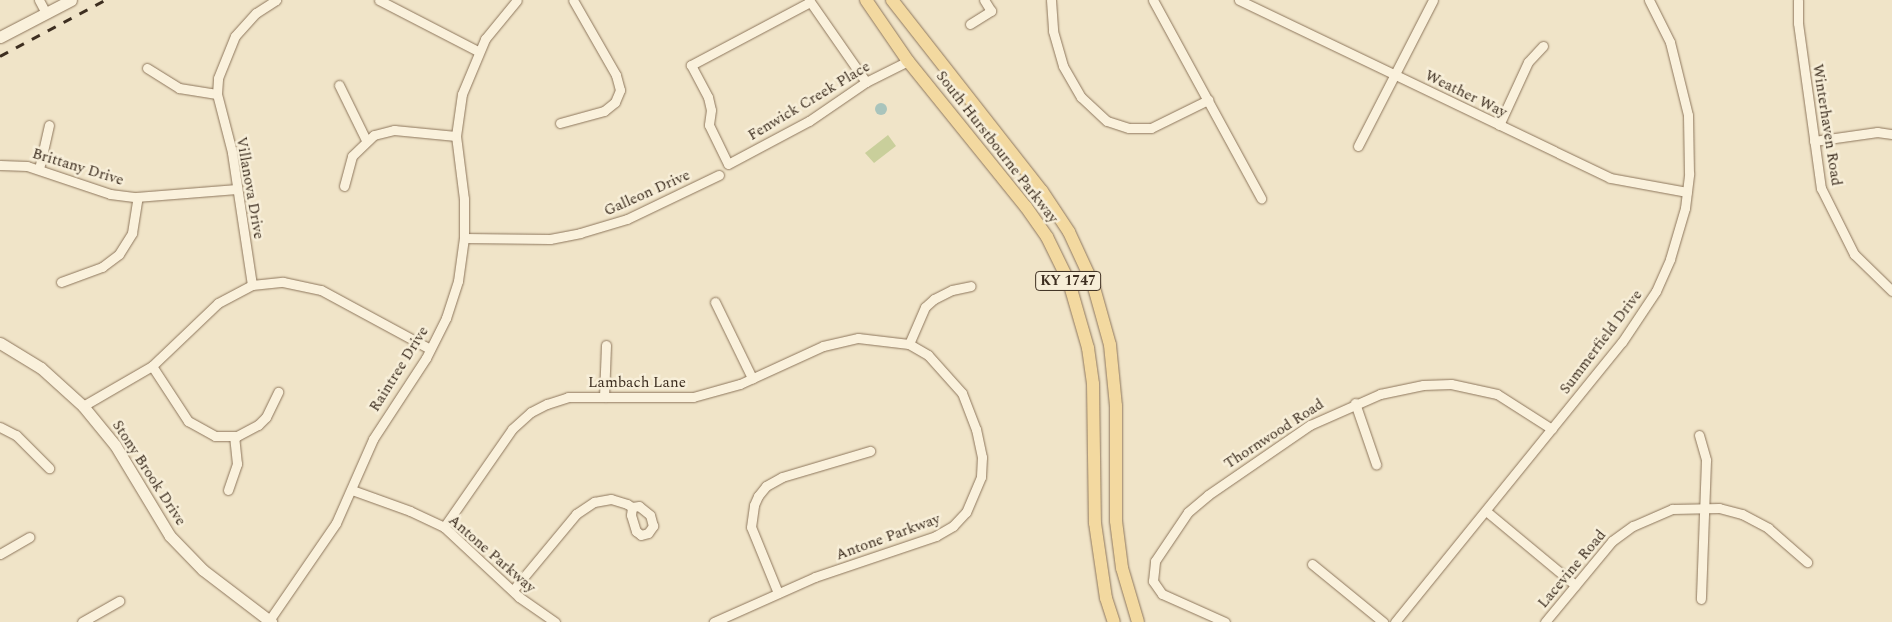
<!DOCTYPE html>
<style>
body{margin:0}
#map{position:relative;width:1892px;height:622px;overflow:hidden;background:#f0e4c8;font-family:Spectral,serif}
div>[style]{position:absolute}
[style*='--x']{left:calc(var(--x)*1px);top:calc(var(--y)*1px);width:calc(var(--w)*1px);rotate:calc(var(--a)*1deg)}
.green>*{inset:0;background:#c9cf9b}
.water>*{inset:0;background:#a9c4bc}
.round{border-radius:50%}
.roads{filter:drop-shadow(0 0 1px #8d765c) drop-shadow(0 0 1px #8d765c)}
.street>*{height:9px;margin:-4.5px;padding:0 4.5px;transform-origin:4.5px;border-radius:4.5px;background:#faf1dc}
.secondary>*{height:11px;margin:-5.5px;padding:0 5.5px;transform-origin:5.5px;border-radius:5.5px;background:#faf1dc}
.primary>*{height:12px;margin:-6px;padding:0 6px;transform-origin:6px;border-radius:6px;background:#f3d9a0}
.rail>*{height:2.5px;margin-top:-1.25px;transform-origin:0;background:repeating-linear-gradient(90deg,#3d2e20 0 9px,transparent 0 18px)}
span{translate:-50% -50%;white-space:nowrap;text-align:center;line-height:1.15;-webkit-text-stroke:5px #f7eed8;paint-order:stroke}
.shield-label span{padding:1px 4px;background:#f7eed8;border:1px solid;border-radius:4px;-webkit-text-stroke-width:0}
.shield-label{font-size:14px;color:#3d2e20;font-weight:700}
.street-label{font-size:15px;color:#3d2e20}
</style>
<div id="map">
<div class="green">
<i style="clip-path:polygon(888px 135px,896px 146px,874px 163px,865px 153px)"></i>
</div>
<div class="water">
<i class="round" style="left:875px;top:103px;width:12px;height:12px"></i>
</div>
<div class="roads">
<div class="street">
<i style="--x:39;--y:0;--w:15;--a:62"></i>
<i style="--x:379;--y:0;--w:111;--a:27.3"></i>
<i style="--x:809;--y:0;--w:100;--a:55.2"></i>
<i style="--x:1051;--y:0;--w:31;--a:86"></i>
<i style="--x:1053;--y:31;--w:36;--a:74"></i>
<i style="--x:1063;--y:66;--w:36;--a:60"></i>
<i style="--x:1081;--y:97;--w:35;--a:43"></i>
<i style="--x:1107;--y:121;--w:23;--a:18"></i>
<i style="--x:1129;--y:128;--w:22;--a:0"></i>
<i style="--x:1151;--y:128;--w:64;--a:-26.2"></i>
<i style="--x:1153;--y:0;--w:226;--a:61.4"></i>
<i style="--x:1239;--y:0;--w:411;--a:25.6"></i>
<i style="--x:1610;--y:178;--w:78;--a:10.3"></i>
<i style="--x:1798;--y:0;--w:23;--a:90"></i>
<i style="--x:1798;--y:23;--w:167;--a:82.1"></i>
<i style="--x:1821;--y:188;--w:74;--a:63.4"></i>
<i style="--x:1854;--y:254;--w:53;--a:44.2"></i>
<i style="--x:810;--y:2;--w:135;--a:152.1"></i>
<i style="--x:691;--y:65;--w:36;--a:62"></i>
<i style="--x:708;--y:97;--w:13;--a:77"></i>
<i style="--x:711;--y:110;--w:15;--a:98"></i>
<i style="--x:709;--y:125;--w:43;--a:64"></i>
<i style="--x:728;--y:164;--w:92;--a:-28"></i>
<i style="--x:809;--y:121;--w:69;--a:-34.4"></i>
<i style="--x:866;--y:82;--w:47;--a:-26.6"></i>
<i style="--x:970;--y:24;--w:25;--a:-32"></i>
<i style="--x:991;--y:11;--w:13;--a:-122"></i>
<i style="--x:147;--y:68;--w:38;--a:32"></i>
<i style="--x:179;--y:88;--w:38;--a:9"></i>
<i style="--x:339;--y:85;--w:61;--a:63.9"></i>
<i style="--x:560;--y:123;--w:46;--a:-15.3"></i>
<i style="--x:604;--y:111;--w:14;--a:-39"></i>
<i style="--x:615;--y:102;--w:13;--a:-67"></i>
<i style="--x:620;--y:90;--w:16;--a:-105"></i>
<i style="--x:616;--y:75;--w:86;--a:-119.8"></i>
<i style="--x:1499;--y:125;--w:69;--a:-65.3"></i>
<i style="--x:1528;--y:62;--w:22;--a:-47"></i>
<i style="--x:1814;--y:141;--w:64;--a:-8.1"></i>
<i style="--x:1877;--y:132;--w:15;--a:8"></i>
<i style="--x:1358;--y:146;--w:164;--a:-62.8"></i>
<i style="--x:0;--y:165;--w:27;--a:2"></i>
<i style="--x:27;--y:166;--w:88;--a:18.6"></i>
<i style="--x:110;--y:194;--w:26;--a:7"></i>
<i style="--x:136;--y:197;--w:101;--a:-4.5"></i>
<i style="--x:39;--y:169;--w:45;--a:-77.2"></i>
<i style="--x:344;--y:186;--w:31;--a:-75"></i>
<i style="--x:352;--y:156;--w:30;--a:-44"></i>
<i style="--x:374;--y:135;--w:21;--a:-14"></i>
<i style="--x:394;--y:130;--w:62;--a:5.5"></i>
<i style="--x:464;--y:238;--w:86;--a:0.7"></i>
<i style="--x:550;--y:239;--w:31;--a:-11"></i>
<i style="--x:580;--y:233;--w:49;--a:-16.6"></i>
<i style="--x:627;--y:219;--w:102;--a:-25.6"></i>
<i style="--x:61;--y:282;--w:44;--a:-20.1"></i>
<i style="--x:102;--y:267;--w:21;--a:-37"></i>
<i style="--x:119;--y:254;--w:25;--a:-58"></i>
<i style="--x:132;--y:233;--w:36;--a:-81"></i>
<i style="--x:252;--y:285;--w:134;--a:-98.6"></i>
<i style="--x:232;--y:152;--w:60;--a:-104.5"></i>
<i style="--x:217;--y:94;--w:16;--a:-86"></i>
<i style="--x:218;--y:78;--w:45;--a:-68"></i>
<i style="--x:235;--y:36;--w:31;--a:-48"></i>
<i style="--x:256;--y:13;--w:24;--a:-33"></i>
<i style="--x:715;--y:302;--w:85;--a:64"></i>
<i style="--x:909;--y:344;--w:40;--a:-66.6"></i>
<i style="--x:925;--y:307;--w:12;--a:-42"></i>
<i style="--x:934;--y:299;--w:20;--a:-27"></i>
<i style="--x:952;--y:290;--w:19;--a:-12"></i>
<i style="--x:152;--y:366;--w:66;--a:56.8"></i>
<i style="--x:188;--y:421;--w:31;--a:29"></i>
<i style="--x:215;--y:436;--w:22;--a:0"></i>
<i style="--x:237;--y:436;--w:24;--a:-28"></i>
<i style="--x:258;--y:425;--w:11;--a:-45"></i>
<i style="--x:266;--y:417;--w:28;--a:-64"></i>
<i style="--x:604;--y:397;--w:52;--a:-87.8"></i>
<i style="--x:1355;--y:403;--w:65;--a:71"></i>
<i style="--x:83;--y:406;--w:80;--a:-30.1"></i>
<i style="--x:152;--y:366;--w:91;--a:-43.7"></i>
<i style="--x:218;--y:303;--w:38;--a:-28"></i>
<i style="--x:252;--y:285;--w:31;--a:-6"></i>
<i style="--x:283;--y:282;--w:39;--a:12"></i>
<i style="--x:321;--y:290;--w:124;--a:28.4"></i>
<i style="--x:0;--y:427;--w:18;--a:27"></i>
<i style="--x:16;--y:435;--w:47;--a:45"></i>
<i style="--x:1699;--y:435;--w:26;--a:74"></i>
<i style="--x:1706;--y:460;--w:139;--a:92.1"></i>
<i style="--x:228;--y:490;--w:28;--a:-71"></i>
<i style="--x:237;--y:464;--w:28;--a:-96"></i>
<i style="--x:352;--y:490;--w:62;--a:19.9"></i>
<i style="--x:410;--y:511;--w:38;--a:25"></i>
<i style="--x:444;--y:527;--w:103;--a:43"></i>
<i style="--x:519;--y:597;--w:44;--a:34.8"></i>
<i style="--x:1486;--y:511;--w:116;--a:39.7"></i>
<i style="--x:444;--y:527;--w:119;--a:-55.2"></i>
<i style="--x:512;--y:429;--w:25;--a:-42"></i>
<i style="--x:531;--y:412;--w:18;--a:-27"></i>
<i style="--x:547;--y:404;--w:22;--a:-18"></i>
<i style="--x:568;--y:397;--w:125;--a:0"></i>
<i style="--x:693;--y:397;--w:49;--a:-15.5"></i>
<i style="--x:740;--y:384;--w:91;--a:-24.6"></i>
<i style="--x:823;--y:346;--w:36;--a:-13"></i>
<i style="--x:858;--y:338;--w:51;--a:6.7"></i>
<i style="--x:909;--y:344;--w:22;--a:30"></i>
<i style="--x:928;--y:355;--w:51;--a:48.2"></i>
<i style="--x:962;--y:393;--w:39;--a:69"></i>
<i style="--x:976;--y:429;--w:29;--a:78"></i>
<i style="--x:982;--y:457;--w:20;--a:93"></i>
<i style="--x:981;--y:477;--w:38;--a:113"></i>
<i style="--x:966;--y:512;--w:19;--a:133"></i>
<i style="--x:953;--y:526;--w:20;--a:150"></i>
<i style="--x:936;--y:536;--w:128;--a:161.3"></i>
<i style="--x:815;--y:577;--w:111;--a:156"></i>
<i style="--x:0;--y:554;--w:34;--a:-30"></i>
<i style="--x:1312;--y:564;--w:92;--a:39.2"></i>
<i style="--x:513;--y:590;--w:99;--a:-50.3"></i>
<i style="--x:576;--y:514;--w:22;--a:-34"></i>
<i style="--x:594;--y:502;--w:17;--a:-10"></i>
<i style="--x:611;--y:499;--w:17;--a:17"></i>
<i style="--x:627;--y:504;--w:6;--a:31"></i>
<i style="--x:632;--y:507;--w:8;--a:97"></i>
<i style="--x:631;--y:515;--w:17;--a:73"></i>
<i style="--x:636;--y:531;--w:6;--a:39"></i>
<i style="--x:641;--y:535;--w:7;--a:-16"></i>
<i style="--x:648;--y:533;--w:9;--a:-54"></i>
<i style="--x:653;--y:526;--w:11;--a:-105"></i>
<i style="--x:650;--y:515;--w:14;--a:-141"></i>
<i style="--x:639;--y:506;--w:7;--a:172"></i>
<i style="--x:778;--y:593;--w:71;--a:-112.2"></i>
<i style="--x:751;--y:527;--w:22;--a:-82"></i>
<i style="--x:754;--y:505;--w:10;--a:-66"></i>
<i style="--x:758;--y:496;--w:13;--a:-51"></i>
<i style="--x:766;--y:486;--w:18;--a:-29"></i>
<i style="--x:782;--y:477;--w:92;--a:-16.5"></i>
<i style="--x:82;--y:622;--w:43;--a:-29.6"></i>
<i style="--x:268;--y:622;--w:120;--a:-55.5"></i>
<i style="--x:336;--y:523;--w:92;--a:-66.2"></i>
<i style="--x:373;--y:439;--w:97;--a:-56.8"></i>
<i style="--x:426;--y:358;--w:45;--a:-63.4"></i>
<i style="--x:446;--y:318;--w:39;--a:-72"></i>
<i style="--x:458;--y:281;--w:43;--a:-82.1"></i>
<i style="--x:464;--y:238;--w:39;--a:-90"></i>
<i style="--x:464;--y:199;--w:64;--a:-97.2"></i>
<i style="--x:456;--y:136;--w:42;--a:-81.9"></i>
<i style="--x:462;--y:94;--w:60;--a:-67.3"></i>
<i style="--x:485;--y:39;--w:50;--a:-50.6"></i>
<i style="--x:1225;--y:622;--w:69;--a:-156"></i>
<i style="--x:1162;--y:594;--w:16;--a:-125"></i>
<i style="--x:1153;--y:581;--w:20;--a:-84"></i>
<i style="--x:1155;--y:561;--w:59;--a:-56"></i>
<i style="--x:1188;--y:512;--w:26;--a:-40"></i>
<i style="--x:1208;--y:495;--w:124;--a:-34.5"></i>
<i style="--x:1310;--y:425;--w:77;--a:-23.9"></i>
<i style="--x:1380;--y:394;--w:44;--a:-11.8"></i>
<i style="--x:1423;--y:385;--w:28;--a:-2"></i>
<i style="--x:1451;--y:384;--w:47;--a:12.3"></i>
<i style="--x:1497;--y:394;--w:65;--a:32.5"></i>
<i style="--x:1395;--y:622;--w:360;--a:-51"></i>
<i style="--x:1622;--y:342;--w:61;--a:-56.3"></i>
<i style="--x:1656;--y:291;--w:35;--a:-66"></i>
<i style="--x:1670;--y:259;--w:53;--a:-73.6"></i>
<i style="--x:1685;--y:208;--w:35;--a:-83"></i>
<i style="--x:1689;--y:173;--w:58;--a:-91"></i>
<i style="--x:1688;--y:115;--w:75;--a:-103.9"></i>
<i style="--x:1670;--y:42;--w:47;--a:-116.6"></i>
<i style="--x:1545;--y:622;--w:105;--a:-50.4"></i>
<i style="--x:1612;--y:541;--w:26;--a:-36"></i>
<i style="--x:1633;--y:526;--w:43;--a:-23.6"></i>
<i style="--x:1672;--y:509;--w:47;--a:-1.2"></i>
<i style="--x:1719;--y:508;--w:24;--a:15"></i>
<i style="--x:1742;--y:514;--w:30;--a:28"></i>
<i style="--x:1768;--y:528;--w:52;--a:41.1"></i>
</div>
<div class="secondary">
<i style="--x:0;--y:37;--w:80;--a:-27.5"></i>
<i style="--x:0;--y:343;--w:48;--a:31.4"></i>
<i style="--x:41;--y:368;--w:57;--a:42.1"></i>
<i style="--x:83;--y:406;--w:50;--a:50.6"></i>
<i style="--x:115;--y:445;--w:106;--a:58.9"></i>
<i style="--x:170;--y:536;--w:47;--a:45.9"></i>
<i style="--x:203;--y:570;--w:86;--a:37.4"></i>
</div>
<div class="primary">
<i style="--x:866;--y:0;--w:74;--a:55.5"></i>
<i style="--x:908;--y:61;--w:188;--a:51.1"></i>
<i style="--x:1026;--y:207;--w:37;--a:55"></i>
<i style="--x:1047;--y:237;--w:50;--a:63.9"></i>
<i style="--x:1069;--y:282;--w:69;--a:73.9"></i>
<i style="--x:1088;--y:348;--w:36;--a:82"></i>
<i style="--x:1093;--y:384;--w:139;--a:89.2"></i>
<i style="--x:1095;--y:523;--w:76;--a:81.7"></i>
<i style="--x:1106;--y:598;--w:25;--a:72"></i>
<i style="--x:892;--y:0;--w:243;--a:51.9"></i>
<i style="--x:1042;--y:191;--w:49;--a:56.6"></i>
<i style="--x:1069;--y:232;--w:57;--a:65.2"></i>
<i style="--x:1093;--y:284;--w:63;--a:74.4"></i>
<i style="--x:1110;--y:345;--w:61;--a:84.4"></i>
<i style="--x:1116;--y:406;--w:115;--a:90"></i>
<i style="--x:1116;--y:521;--w:47;--a:82.7"></i>
<i style="--x:1122;--y:568;--w:56;--a:73.5"></i>
</div>
</div>
<div class="rail">
<i style="--x:0;--y:56;--w:119;--a:-28.1"></i>
</div>
<div class="shield-label">
<span style="left:1068px;top:281px">KY 1747</span>
</div>
<div class="street-label">
<span style="left:1466px;top:94px;rotate:26deg">Weather Way</span>
<span style="left:809px;top:101px;rotate:-31deg">Fenwick Creek Place</span>
<span style="left:1827px;top:125px;rotate:81deg">Winterhaven Road</span>
<span style="left:997px;top:147px;rotate:52deg">South Hurstbourne Parkway</span>
<span style="left:78px;top:167px;rotate:17deg">Brittany Drive</span>
<span style="left:250px;top:188px;rotate:80deg">Villanova Drive</span>
<span style="left:647px;top:193px;rotate:-24deg">Galleon Drive</span>
<span style="left:1601px;top:342px;rotate:-53deg">Summerfield Drive</span>
<span style="left:399px;top:369px;rotate:-58deg">Raintree Drive</span>
<span style="left:637px;top:383px">Lambach Lane</span>
<span style="left:1274px;top:434px;rotate:-33deg">Thornwood Road</span>
<span style="left:149px;top:473px;rotate:57deg">Stony Brook Drive</span>
<span style="left:888px;top:537px;rotate:-20deg">Antone Parkway</span>
<span style="left:492px;top:554px;rotate:41deg">Antone Parkway</span>
<span style="left:1572px;top:569px;rotate:-50deg">Lacevine Road</span>
</div>
</div>
